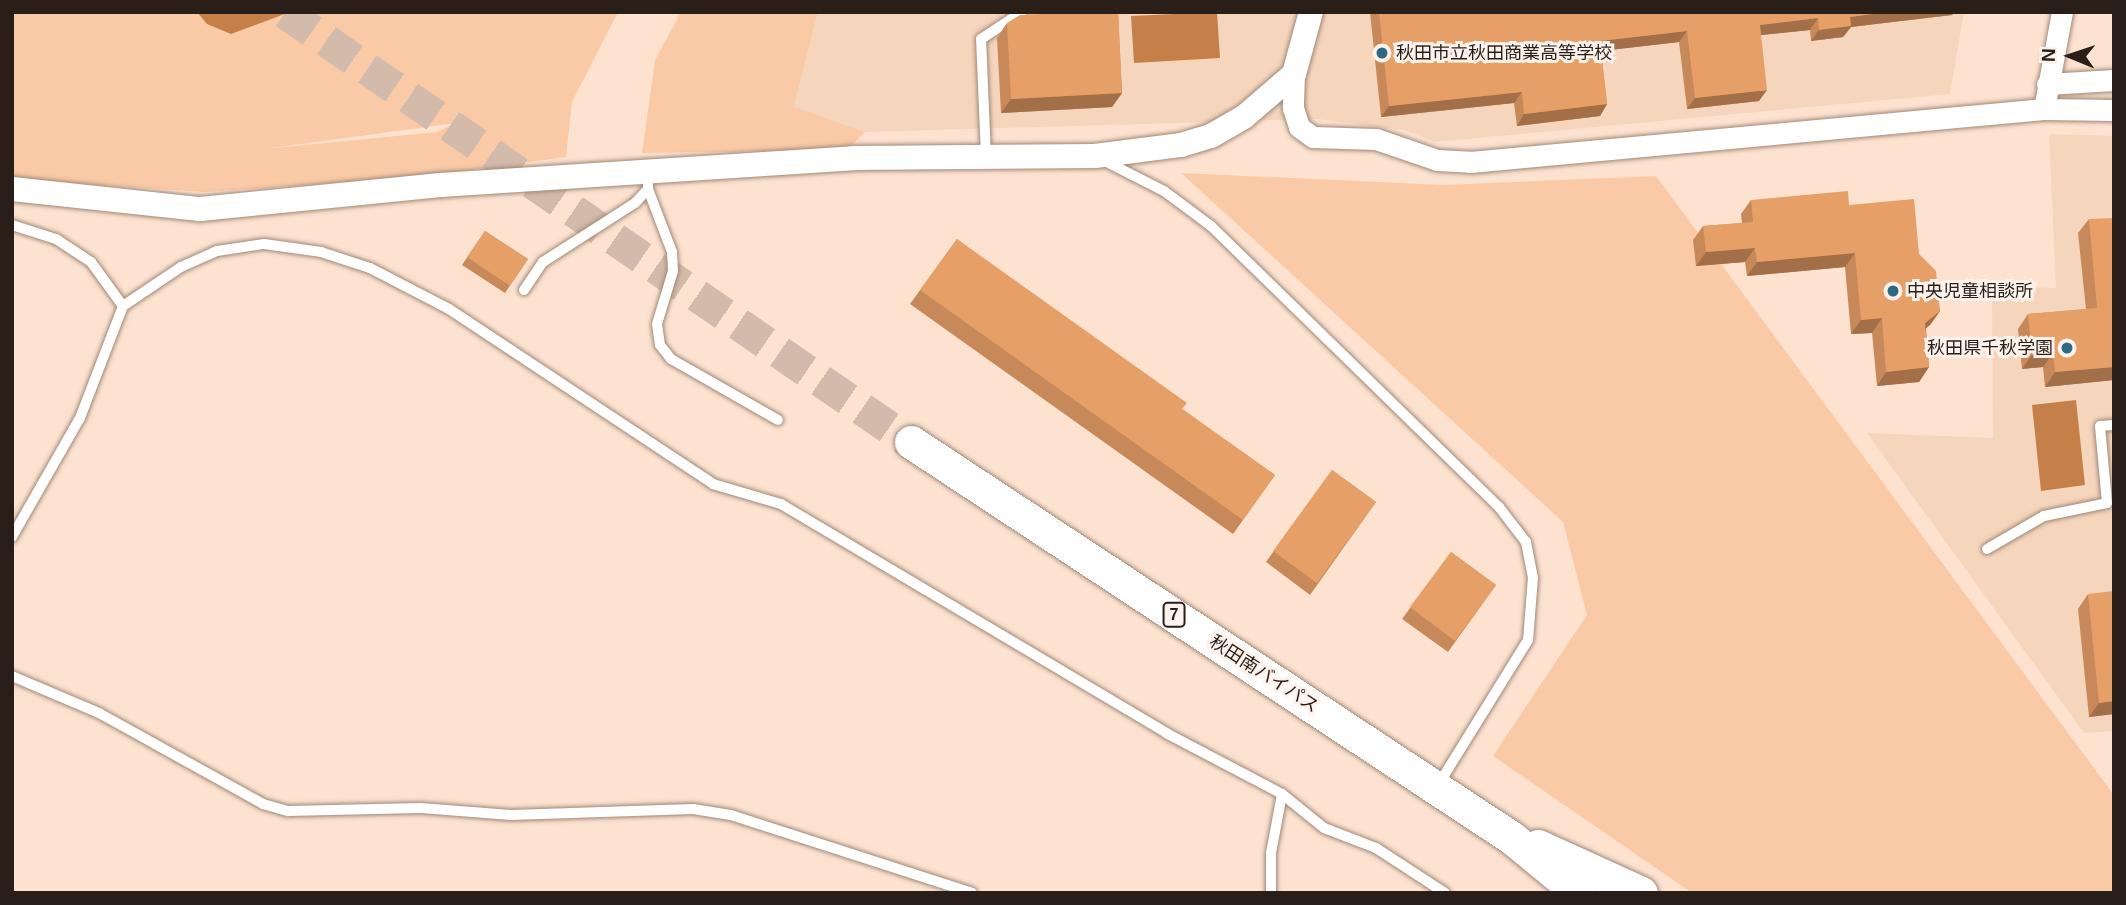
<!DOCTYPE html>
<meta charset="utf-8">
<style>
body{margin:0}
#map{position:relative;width:2126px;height:905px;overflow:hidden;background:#fde2d0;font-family:Helvetica,"Noto Sans JP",sans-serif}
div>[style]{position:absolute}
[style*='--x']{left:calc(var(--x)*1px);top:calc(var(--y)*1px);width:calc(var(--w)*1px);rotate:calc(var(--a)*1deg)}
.built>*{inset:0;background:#f6d5bd}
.green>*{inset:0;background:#fac9a6}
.water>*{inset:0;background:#c58049}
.trunk-tunnel>*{height:33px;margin-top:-16.5px;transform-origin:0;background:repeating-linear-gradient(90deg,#d3bbab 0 33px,transparent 0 50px)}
.roads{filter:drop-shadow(0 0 2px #a08877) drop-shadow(0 0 2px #a08877)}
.service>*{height:10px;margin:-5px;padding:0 5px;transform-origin:5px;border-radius:5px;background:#fff}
.minor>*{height:21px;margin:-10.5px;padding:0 10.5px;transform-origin:10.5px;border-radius:10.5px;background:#fff}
.tertiary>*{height:24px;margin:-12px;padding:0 12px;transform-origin:12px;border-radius:12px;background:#fff}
.trunk>*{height:33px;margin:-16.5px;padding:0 16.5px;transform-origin:16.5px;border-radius:16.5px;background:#fff}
.wall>*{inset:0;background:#c78959}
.shaded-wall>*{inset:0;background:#a26f49}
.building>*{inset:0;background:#e79f68}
.dots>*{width:19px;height:19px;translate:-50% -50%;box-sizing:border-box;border:4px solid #fef3ec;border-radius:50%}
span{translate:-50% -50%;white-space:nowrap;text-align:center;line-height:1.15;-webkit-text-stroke:6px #fef3ec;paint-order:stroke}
.shield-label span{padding:2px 5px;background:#fef3ec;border:2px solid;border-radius:5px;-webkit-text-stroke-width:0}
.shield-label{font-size:16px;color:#291f18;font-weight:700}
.poi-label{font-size:18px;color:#291f18}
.left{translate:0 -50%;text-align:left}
.right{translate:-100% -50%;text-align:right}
.street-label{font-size:18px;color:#291f18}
.frame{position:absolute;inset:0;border:14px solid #291f18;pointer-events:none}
.north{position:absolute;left:2035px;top:21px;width:70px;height:70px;-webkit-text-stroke:5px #fef3ec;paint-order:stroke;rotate:272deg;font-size:19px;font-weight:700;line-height:28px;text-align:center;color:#291f18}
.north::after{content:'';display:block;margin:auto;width:24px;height:32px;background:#291f18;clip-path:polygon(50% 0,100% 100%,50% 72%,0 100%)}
</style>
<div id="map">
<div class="built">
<i style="clip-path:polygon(818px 12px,1964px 12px,1950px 94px,1435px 142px,1404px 130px,1317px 119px,865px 132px,794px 108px)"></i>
<i style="clip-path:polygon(2049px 134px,2114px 136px,2114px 731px,2084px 733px,1867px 433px,1993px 438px,1992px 286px,2056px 288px)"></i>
</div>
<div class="green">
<i style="clip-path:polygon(evenodd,12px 12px,618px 12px,572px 102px,566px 157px,416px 177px,204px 192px,12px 179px,12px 12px,456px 123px,437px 132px,264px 149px,456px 123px)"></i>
<i style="clip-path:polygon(681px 12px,818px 12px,794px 107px,865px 132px,847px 150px,642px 153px,655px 60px)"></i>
<i style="clip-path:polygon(1181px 173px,1444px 185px,1656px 176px,2114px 795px,2114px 893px,1692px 893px,1493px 756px,1587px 615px,1563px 522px)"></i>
</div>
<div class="water">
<i style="clip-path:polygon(197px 12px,290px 12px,231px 34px,207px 24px)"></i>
<i style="clip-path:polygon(1217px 12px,1220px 58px,1134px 63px,1131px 16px)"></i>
<i style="clip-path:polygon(2076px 400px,2085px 485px,2041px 491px,2032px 405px)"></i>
</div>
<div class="trunk-tunnel">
<i style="--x:285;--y:12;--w:759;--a:34.49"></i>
</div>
<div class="roads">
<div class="service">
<i style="--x:986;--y:157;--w:118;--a:-92.4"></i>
<i style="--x:981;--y:39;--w:49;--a:-33.4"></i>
<i style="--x:1105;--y:161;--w:66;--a:27"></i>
<i style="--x:1164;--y:191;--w:59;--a:36.7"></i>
<i style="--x:1211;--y:226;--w:402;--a:44.3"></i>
<i style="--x:1499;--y:507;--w:44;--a:52.4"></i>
<i style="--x:1526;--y:542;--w:36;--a:79"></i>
<i style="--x:1533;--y:577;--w:63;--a:94.5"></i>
<i style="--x:1528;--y:640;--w:171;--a:121.8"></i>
<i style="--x:648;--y:174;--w:15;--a:90"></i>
<i style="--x:648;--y:189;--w:67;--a:69.1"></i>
<i style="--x:672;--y:252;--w:19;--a:87"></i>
<i style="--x:673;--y:271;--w:55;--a:106.8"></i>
<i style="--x:657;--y:324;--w:21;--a:82"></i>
<i style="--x:660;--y:345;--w:18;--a:52"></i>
<i style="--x:671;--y:359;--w:123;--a:29.7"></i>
<i style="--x:12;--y:225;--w:46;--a:17.7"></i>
<i style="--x:56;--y:239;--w:42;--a:33.3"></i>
<i style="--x:91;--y:262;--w:54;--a:54"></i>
<i style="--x:524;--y:290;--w:34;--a:-56"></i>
<i style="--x:543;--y:262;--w:109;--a:-32.7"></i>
<i style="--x:635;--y:203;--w:19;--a:-47"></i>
<i style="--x:12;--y:537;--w:137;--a:-60.3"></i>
<i style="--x:80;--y:418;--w:120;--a:-69"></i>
<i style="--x:123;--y:306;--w:70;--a:-33.9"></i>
<i style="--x:181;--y:267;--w:39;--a:-24"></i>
<i style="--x:217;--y:251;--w:48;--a:-8.5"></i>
<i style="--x:264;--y:244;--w:58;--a:8"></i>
<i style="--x:321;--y:252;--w:52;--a:18.1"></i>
<i style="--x:370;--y:268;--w:89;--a:27.4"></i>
<i style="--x:449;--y:309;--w:317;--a:33.5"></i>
<i style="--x:713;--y:484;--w:71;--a:16.4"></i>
<i style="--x:781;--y:504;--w:448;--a:30.7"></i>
<i style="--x:1166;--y:733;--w:131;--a:27.7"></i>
<i style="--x:1282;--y:794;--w:54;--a:39"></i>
<i style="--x:1324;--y:828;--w:56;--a:21"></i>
<i style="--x:1376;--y:848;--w:82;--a:33.1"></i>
<i style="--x:1987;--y:549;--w:66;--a:-30.1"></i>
<i style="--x:2044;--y:516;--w:64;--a:-11.7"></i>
<i style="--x:2107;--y:503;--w:77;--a:-95.2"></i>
<i style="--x:2100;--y:426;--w:14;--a:-4"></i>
<i style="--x:12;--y:676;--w:95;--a:23"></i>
<i style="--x:99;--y:713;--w:188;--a:29"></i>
<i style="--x:263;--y:804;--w:26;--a:16"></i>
<i style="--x:288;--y:811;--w:133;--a:-1.3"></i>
<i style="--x:421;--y:808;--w:90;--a:4.4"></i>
<i style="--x:511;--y:815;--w:182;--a:-1.9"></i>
<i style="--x:693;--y:809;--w:38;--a:9"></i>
<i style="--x:731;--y:815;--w:253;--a:17.9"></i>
<i style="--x:1271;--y:893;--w:40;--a:-90"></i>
<i style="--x:1271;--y:853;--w:60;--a:-79.4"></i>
</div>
<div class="minor">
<i style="--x:1294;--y:74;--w:34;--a:92"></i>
<i style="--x:1293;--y:108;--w:20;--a:72"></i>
<i style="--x:1299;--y:127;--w:17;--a:36"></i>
<i style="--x:1313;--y:137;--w:63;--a:1.8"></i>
<i style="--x:1376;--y:139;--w:65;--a:19"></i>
<i style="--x:1437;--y:160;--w:33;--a:3"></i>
<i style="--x:1470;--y:162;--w:576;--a:-5.28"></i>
<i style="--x:2044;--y:109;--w:70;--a:0.8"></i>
<i style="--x:2047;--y:84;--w:67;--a:-3.4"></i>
<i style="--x:2044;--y:109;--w:99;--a:-79.5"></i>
</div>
<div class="tertiary">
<i style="--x:12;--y:189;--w:189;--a:6.1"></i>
<i style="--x:200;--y:209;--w:242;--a:-5.7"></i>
<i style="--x:441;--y:185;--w:413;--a:-3.7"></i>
<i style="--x:853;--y:158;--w:242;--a:-0.5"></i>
<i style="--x:1095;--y:156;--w:87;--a:-7.3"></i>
<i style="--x:1181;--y:145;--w:31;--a:-17"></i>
<i style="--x:1211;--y:136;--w:38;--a:-30"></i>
<i style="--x:1244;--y:117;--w:66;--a:-40.7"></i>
<i style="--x:1294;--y:74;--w:64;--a:-74.7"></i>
</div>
<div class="trunk">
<i style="--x:911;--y:442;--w:720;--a:33.38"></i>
<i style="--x:1512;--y:838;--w:87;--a:39.4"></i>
<i style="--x:1538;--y:846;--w:113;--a:24.5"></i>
</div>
</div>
<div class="wall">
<i style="clip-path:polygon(1050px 12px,1118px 12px,1122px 93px,1112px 107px,1001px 113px,997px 38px,1007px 23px,1049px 14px)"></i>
<i style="clip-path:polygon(1370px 12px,1954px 12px,1952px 15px,1851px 27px,1843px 37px,1811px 41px,1810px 30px,1761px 35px,1759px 101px,1687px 109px,1679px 42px,1601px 51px,1607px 104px,1600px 116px,1517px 126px,1514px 103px,1381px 117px)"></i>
<i style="clip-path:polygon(1751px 200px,1849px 205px,1919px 254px,1940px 311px,1930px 325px,1926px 328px,1929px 367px,1919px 382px,1877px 386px,1872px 333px,1851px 334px,1845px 267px,1747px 276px,1745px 262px,1696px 266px,1693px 240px,1703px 226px,1742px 223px,1741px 214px)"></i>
<i style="clip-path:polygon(2089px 219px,2114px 380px,2045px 387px,2043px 367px,2022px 369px,2018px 329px,2028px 314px,2086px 309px,2078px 233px)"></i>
<i style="clip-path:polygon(485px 231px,528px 259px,505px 293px,462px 265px)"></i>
<i style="clip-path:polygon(957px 239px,1182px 409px,1275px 475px,1233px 534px,910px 304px)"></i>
<i style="clip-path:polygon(1332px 470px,1376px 502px,1310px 595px,1266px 562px)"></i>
<i style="clip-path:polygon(1451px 552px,1496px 585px,1448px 652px,1402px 619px)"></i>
<i style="clip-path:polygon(2088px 594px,2114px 714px,2089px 717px,2078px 609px)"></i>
</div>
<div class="shaded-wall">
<i style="clip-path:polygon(1888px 12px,1954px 12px,1952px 15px,1851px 27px,1843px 37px,1811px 41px,1819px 30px,1850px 17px)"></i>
<i style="clip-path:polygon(1818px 18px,1810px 30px,1752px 36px,1760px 25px)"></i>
<i style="clip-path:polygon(1687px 31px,1679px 42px,1592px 52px,1600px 41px)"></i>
<i style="clip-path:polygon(1767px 90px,1759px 101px,1687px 109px,1695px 98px)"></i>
<i style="clip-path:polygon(1522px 92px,1514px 103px,1381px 117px,1389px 106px)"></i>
<i style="clip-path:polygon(1122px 93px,1112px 107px,1001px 113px,1011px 99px)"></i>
<i style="clip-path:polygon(1607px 104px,1600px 116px,1517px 126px,1524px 114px)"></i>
<i style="clip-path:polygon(1755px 248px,1745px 262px,1696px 266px,1706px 252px)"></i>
<i style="clip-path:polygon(1855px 253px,1845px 267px,1747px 276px,1757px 262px)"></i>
<i style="clip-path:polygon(1940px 311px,1930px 325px,1916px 337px,1925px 323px)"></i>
<i style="clip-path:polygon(1882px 318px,1872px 333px,1851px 334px,1861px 320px)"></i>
<i style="clip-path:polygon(2053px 353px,2043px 367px,2022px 369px,2032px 355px)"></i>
<i style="clip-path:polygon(1929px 367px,1919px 382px,1877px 386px,1886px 372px)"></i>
<i style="clip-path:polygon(2114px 367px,2114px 380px,2045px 387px,2055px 372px)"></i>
<i style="clip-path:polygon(2114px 701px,2114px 714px,2089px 717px,2099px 703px)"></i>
</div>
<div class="building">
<i style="clip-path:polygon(1058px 12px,1118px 12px,1122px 93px,1011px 99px,1007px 23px,1020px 15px,1058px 13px)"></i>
<i style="clip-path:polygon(1379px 12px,1888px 12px,1850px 17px,1851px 26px,1819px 30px,1818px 18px,1760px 25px,1767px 90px,1695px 98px,1687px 31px,1600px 41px,1607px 104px,1524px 114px,1522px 92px,1389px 106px)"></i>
<i style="clip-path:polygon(1848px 191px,1849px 205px,1914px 199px,1919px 254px,1936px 271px,1940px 311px,1925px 323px,1929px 367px,1886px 372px,1882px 318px,1861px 320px,1855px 253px,1757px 262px,1755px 248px,1706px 252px,1703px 226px,1753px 222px,1751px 200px)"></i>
<i style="clip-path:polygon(2114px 218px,2114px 367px,2055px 372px,2053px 353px,2032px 355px,2028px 314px,2097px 308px,2089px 219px)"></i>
<i style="clip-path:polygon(485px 231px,528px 259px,510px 286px,467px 257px)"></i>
<i style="clip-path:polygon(957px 239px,1187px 403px,1182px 409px,1275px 475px,1243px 520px,920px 290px)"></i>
<i style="clip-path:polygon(1332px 470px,1376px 502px,1317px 583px,1273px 551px)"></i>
<i style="clip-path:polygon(1451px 552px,1496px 585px,1455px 641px,1410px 607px)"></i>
<i style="clip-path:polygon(2114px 591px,2114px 701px,2099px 703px,2088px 594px)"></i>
</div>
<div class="dots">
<i style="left:1382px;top:53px;background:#2d6981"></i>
<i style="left:1893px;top:291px;background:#2d6981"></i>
<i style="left:2067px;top:348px;background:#2d6981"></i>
</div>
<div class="shield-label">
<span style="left:1174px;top:615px">7</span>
</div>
<div class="poi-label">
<span class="left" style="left:1396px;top:53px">秋田市立秋田商業高等学校</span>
<span class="left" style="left:1907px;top:291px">中央児童相談所</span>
<span class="right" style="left:2053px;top:348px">秋田県千秋学園</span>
</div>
<div class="street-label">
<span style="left:1264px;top:674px;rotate:33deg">秋田南バイパス</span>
</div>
<div class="frame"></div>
<div class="north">N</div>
</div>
